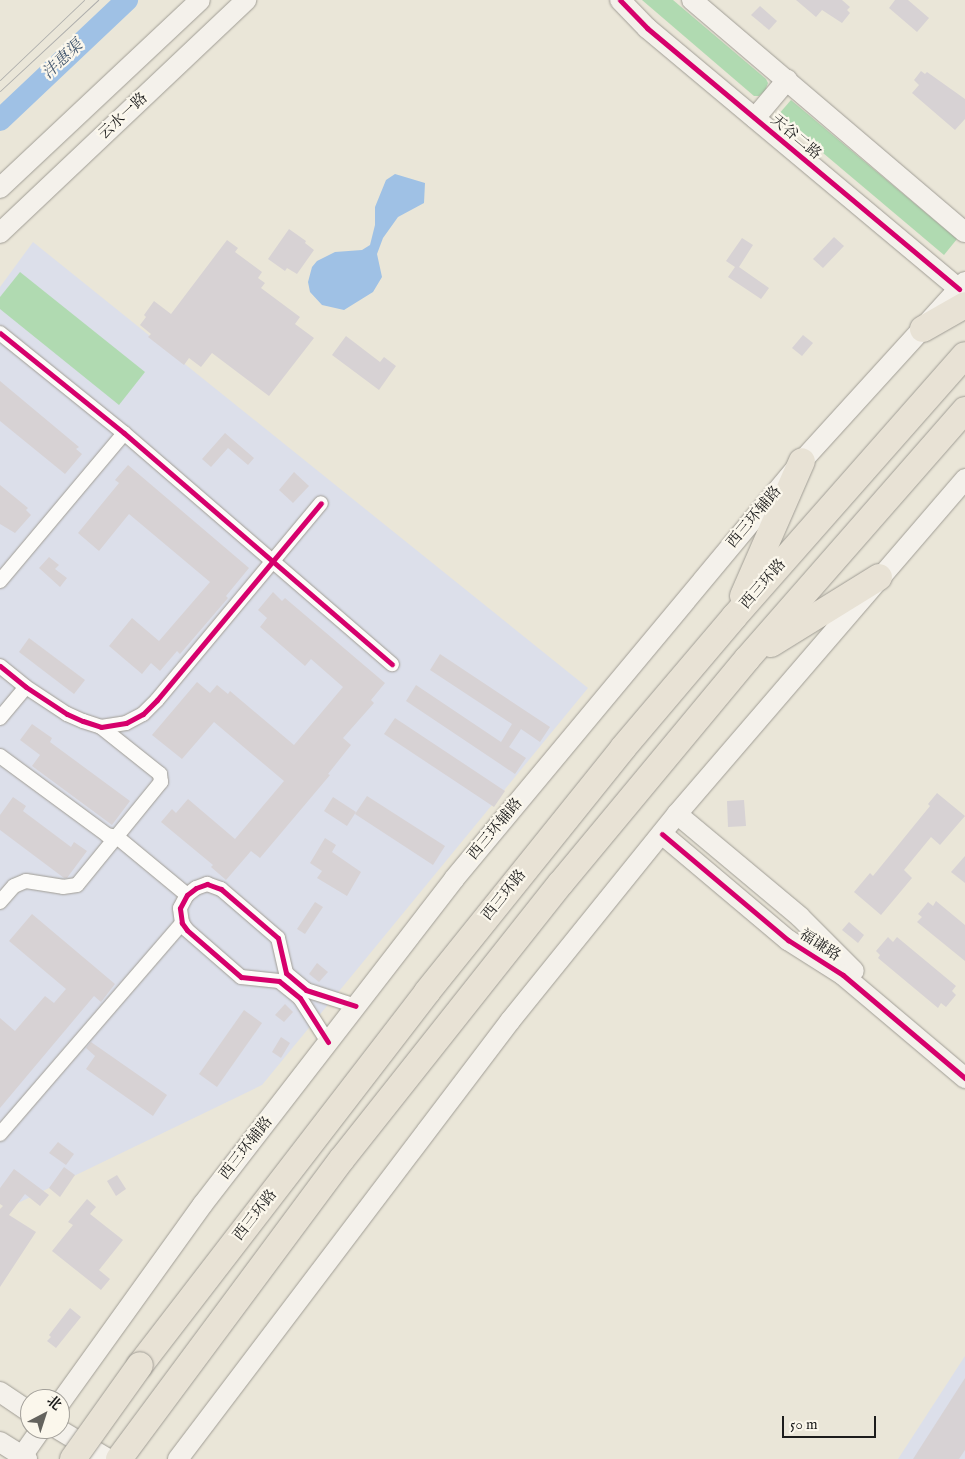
<!DOCTYPE html>
<meta charset="utf-8">
<style>
body{margin:0}
#map{position:relative;width:965px;height:1459px;overflow:hidden;background:#eae6d8;font-family:"IM FELL English","Noto Serif SC",serif}
div>[style]{position:absolute}
[style*='--x']{left:calc(var(--x)*1px);top:calc(var(--y)*1px);width:calc(var(--w)*1px);rotate:calc(var(--a)*1deg)}
.built>*{inset:0;background:#dcdfea}
.green>*{inset:0;background:#b0dab1}
.water>*{inset:0;background:#9fc1e5}
.river>*{height:22px;margin:-11px;padding:0 11px;transform-origin:11px;border-radius:11px;background:#9fc1e5}
.building>*{inset:0;background:#d7d2d4}
.roads{filter:drop-shadow(0 0 1px #a09d95) drop-shadow(0 0 1px #a09d95)}
.street>*{height:14px;margin:-7px;padding:0 7px;transform-origin:7px;border-radius:7px;background:#fcfbf9}
.secondary>*{height:20px;margin:-10px;padding:0 10px;transform-origin:10px;border-radius:10px;background:#f4f1eb}
.highway>*{height:26px;margin:-13px;padding:0 13px;transform-origin:13px;border-radius:13px;background:#e8e2d5}
.tram>*{height:1px;margin:-0.5px;padding:0 0.5px;transform-origin:0.5px;border-radius:0.5px;background:#aeaeac}
.bridges{filter:drop-shadow(0 0 1px #a09d95) drop-shadow(0 0 1px #a09d95)}
.highway-bridge>*{height:26px;margin:-13px;padding:0 13px;transform-origin:13px;border-radius:13px;background:#e8e2d5}
.cycleway>*{height:5px;margin:-2.5px;padding:0 2.5px;transform-origin:2.5px;border-radius:2.5px;background:#d6006c}
span{translate:-50% -50%;white-space:nowrap;text-align:center;line-height:1.15;-webkit-text-stroke:4.5px #fbf7ec;paint-order:stroke}
.street-label{font-size:15px;color:#1c1c1c}
.water-label{font-size:16px;color:#44586f;font-style:italic}
.north{position:absolute;left:20px;top:1389px;width:50px;height:50px;box-sizing:border-box;background:#fbf7ec;border:1px solid #a29f99;border-radius:50%;rotate:40deg;font-size:14px;font-weight:700;line-height:20px;text-align:center;color:#1c1c1c}
.north::after{content:'';display:block;margin:auto;width:18px;height:22px;background:#64635e;clip-path:polygon(50% 0,100% 100%,50% 72%,0 100%)}
.scale{position:absolute;left:782px;top:1416px;width:94px;height:22px;box-sizing:border-box;border:2px solid #1c1c1c;border-top:0;padding-left:6px;font-size:15px;line-height:18px;white-space:nowrap;color:#1c1c1c;-webkit-text-stroke:4px #fbf7ec;paint-order:stroke}
</style>
<div id="map">
<div class="built">
<i style="clip-path:polygon(33px 242px,588px 688px,262px 1085px,18px 1203px,0 1199px,0 287px)"></i>
<i style="clip-path:polygon(965px 1356px,965px 1459px,898px 1459px)"></i>
</div>
<div class="green">
<i style="clip-path:polygon(642px 0,673px 0,766px 79px,768px 83px,765px 91px,759px 96px,754px 96px)"></i>
<i style="clip-path:polygon(791px 100px,957px 239px,944px 255px,778px 115px)"></i>
<i style="clip-path:polygon(20px 272px,145px 372px,119px 405px,0 309px,0 297px)"></i>
</div>
<div class="water">
<i style="clip-path:polygon(395px 174px,425px 183px,424px 203px,398px 217px,383px 238px,377px 254px,382px 277px,373px 292px,344px 310px,322px 305px,310px 292px,308px 282px,312px 267px,317px 261px,335px 252px,362px 250px,370px 245px,375px 225px,375px 207px,386px 180px)"></i>
</div>
<div class="river">
<i style="--x:0;--y:120;--w:175;--a:-43.4"></i>
</div>
<div class="building">
<i style="clip-path:polygon(796px 0,842px 0,850px 7px,847px 10px,850px 13px,842px 23px,822px 10px,816px 17px)"></i>
<i style="clip-path:polygon(895px 0,908px 0,929px 18px,917px 32px,889px 8px)"></i>
<i style="clip-path:polygon(760px 6px,777px 21px,769px 30px,751px 15px)"></i>
<i style="clip-path:polygon(921px 71px,925px 74px,927px 72px,965px 99px,965px 119px,955px 130px,912px 93px,919px 85px,914px 80px)"></i>
<i style="clip-path:polygon(289px 229px,306px 241px,305px 243px,314px 250px,297px 274px,287px 268px,285px 271px,268px 259px)"></i>
<i style="clip-path:polygon(834px 237px,844px 246px,823px 268px,813px 259px)"></i>
<i style="clip-path:polygon(742px 238px,753px 245px,739px 267px,769px 288px,761px 299px,728px 277px,735px 267px,726px 261px)"></i>
<i style="clip-path:polygon(227px 240px,238px 248px,235px 252px,262px 272px,258px 278px,265px 283px,261px 288px,300px 317px,295px 324px,314px 338px,269px 396px,212px 353px,201px 367px,189px 358px,184px 365px,148px 337px,151px 334px,140px 325px,146px 317px,144px 315px,154px 301px,171px 314px)"></i>
<i style="clip-path:polygon(803px 335px,813px 343px,802px 356px,792px 348px)"></i>
<i style="clip-path:polygon(346px 336px,380px 362px,384px 357px,396px 366px,379px 390px,332px 355px)"></i>
<i style="clip-path:polygon(0 381px,79px 447px,76px 449px,82px 454px,65px 474px,0 421px)"></i>
<i style="clip-path:polygon(225px 433px,254px 458px,248px 465px,228px 448px,211px 467px,202px 459px)"></i>
<i style="clip-path:polygon(128px 465px,249px 568px,226px 596px,228px 598px,180px 654px,177px 651px,160px 671px,151px 663px,142px 674px,109px 646px,132px 618px,159px 641px,210px 582px,129px 514px,99px 551px,78px 533px,119px 483px,115px 480px)"></i>
<i style="clip-path:polygon(294px 472px,309px 486px,293px 503px,279px 490px)"></i>
<i style="clip-path:polygon(0 485px,28px 508px,26px 510px,31px 515px,15px 533px,0 524px)"></i>
<i style="clip-path:polygon(49px 557px,59px 565px,55px 569px,67px 578px,60px 587px,39px 568px)"></i>
<i style="clip-path:polygon(273px 592px,282px 601px,285px 598px,385px 683px,371px 700px,374px 703px,343px 738px,351px 745px,328px 774px,330px 775px,260px 858px,251px 851px,226px 880px,211px 867px,213px 865px,161px 822px,172px 809px,176px 813px,188px 799px,235px 839px,284px 781px,214px 722px,182px 759px,152px 735px,197px 682px,210px 693px,217px 685px,228px 694px,230px 691px,294px 745px,343px 687px,311px 659px,305px 666px,260px 627px,267px 618px,258px 610px)"></i>
<i style="clip-path:polygon(29px 638px,85px 680px,74px 694px,19px 652px)"></i>
<i style="clip-path:polygon(440px 654px,550px 727px,540px 742px,521px 729px,509px 747px,526px 758px,515px 774px,406px 701px,416px 685px,501px 742px,512px 724px,430px 670px)"></i>
<i style="clip-path:polygon(395px 718px,505px 791px,494px 807px,384px 734px)"></i>
<i style="clip-path:polygon(32px 724px,52px 738px,50px 742px,130px 801px,112px 825px,32px 766px,40px 755px,20px 740px)"></i>
<i style="clip-path:polygon(937px 793px,965px 816px,940px 845px,931px 837px,904px 870px,912px 878px,881px 915px,854px 892px,870px 873px,873px 876px,930px 806px,928px 804px)"></i>
<i style="clip-path:polygon(367px 796px,445px 846px,433px 865px,355px 814px)"></i>
<i style="clip-path:polygon(13px 797px,26px 806px,23px 811px,71px 847px,74px 842px,87px 851px,67px 878px,64px 878px,0 830px,0 815px)"></i>
<i style="clip-path:polygon(333px 797px,356px 812px,347px 826px,324px 811px)"></i>
<i style="clip-path:polygon(744px 800px,746px 826px,728px 827px,727px 801px)"></i>
<i style="clip-path:polygon(325px 838px,336px 845px,332px 852px,361px 872px,347px 896px,317px 878px,322px 871px,310px 863px)"></i>
<i style="clip-path:polygon(965px 856px,965px 883px,951px 872px)"></i>
<i style="clip-path:polygon(936px 901px,965px 925px,965px 961px,917px 922px,922px 917px,918px 914px,928px 902px,933px 906px)"></i>
<i style="clip-path:polygon(315px 902px,323px 907px,305px 934px,297px 929px)"></i>
<i style="clip-path:polygon(32px 914px,115px 984px,101px 1002px,94px 996px,0 1108px,0 1018px,15px 1031px,45px 996px,54px 1003px,66px 989px,9px 941px)"></i>
<i style="clip-path:polygon(849px 922px,864px 935px,858px 943px,842px 930px)"></i>
<i style="clip-path:polygon(888px 937px,893px 942px,897px 937px,956px 986px,952px 991px,956px 995px,946px 1007px,941px 1003px,938px 1008px,878px 958px,880px 955px,876px 951px)"></i>
<i style="clip-path:polygon(317px 963px,328px 972px,319px 982px,309px 974px)"></i>
<i style="clip-path:polygon(285px 1004px,293px 1012px,284px 1022px,275px 1015px)"></i>
<i style="clip-path:polygon(244px 1010px,262px 1023px,217px 1087px,199px 1074px)"></i>
<i style="clip-path:polygon(281px 1037px,290px 1043px,281px 1058px,272px 1052px)"></i>
<i style="clip-path:polygon(91px 1042px,167px 1095px,153px 1116px,86px 1069px,95px 1056px,86px 1048px)"></i>
<i style="clip-path:polygon(58px 1142px,74px 1154px,66px 1165px,49px 1153px)"></i>
<i style="clip-path:polygon(64px 1167px,75px 1175px,60px 1197px,49px 1188px)"></i>
<i style="clip-path:polygon(14px 1169px,49px 1195px,40px 1206px,25px 1194px,9px 1215px,36px 1232px,0 1287px,0 1209px,3px 1206px,0 1204px,0 1188px)"></i>
<i style="clip-path:polygon(117px 1175px,126px 1189px,116px 1196px,107px 1181px)"></i>
<i style="clip-path:polygon(87px 1199px,96px 1207px,90px 1214px,123px 1240px,99px 1270px,110px 1279px,101px 1290px,52px 1251px,73px 1225px,68px 1222px)"></i>
<i style="clip-path:polygon(70px 1308px,81px 1317px,56px 1348px,47px 1341px,51px 1337px,49px 1335px)"></i>
<i style="clip-path:polygon(965px 1378px,965px 1450px,959px 1459px,913px 1459px)"></i>
</div>
<div class="roads">
<div class="street">
<i style="--x:0;--y:333;--w:159;--a:38.9"></i>
<i style="--x:124;--y:433;--w:354;--a:40.8"></i>
<i style="--x:0;--y:581;--w:193;--a:-50"></i>
<i style="--x:0;--y:666;--w:33;--a:39"></i>
<i style="--x:26;--y:687;--w:49;--a:33.4"></i>
<i style="--x:67;--y:714;--w:17;--a:24"></i>
<i style="--x:83;--y:721;--w:19;--a:18"></i>
<i style="--x:101;--y:727;--w:25;--a:-9"></i>
<i style="--x:126;--y:723;--w:19;--a:-28"></i>
<i style="--x:143;--y:714;--w:20;--a:-45"></i>
<i style="--x:157;--y:700;--w:256;--a:-50.2"></i>
<i style="--x:0;--y:718;--w:40;--a:-50"></i>
<i style="--x:0;--y:756;--w:133;--a:36.4"></i>
<i style="--x:107;--y:835;--w:10;--a:11"></i>
<i style="--x:117;--y:837;--w:91;--a:39.6"></i>
<i style="--x:0;--y:902;--w:21;--a:-49"></i>
<i style="--x:14;--y:886;--w:13;--a:-23"></i>
<i style="--x:26;--y:881;--w:37;--a:9"></i>
<i style="--x:63;--y:887;--w:14;--a:-8"></i>
<i style="--x:77;--y:885;--w:133;--a:-50.8"></i>
<i style="--x:161;--y:782;--w:8;--a:-97"></i>
<i style="--x:160;--y:774;--w:75;--a:-141.5"></i>
<i style="--x:328;--y:1042;--w:52;--a:-122.5"></i>
<i style="--x:300;--y:998;--w:27;--a:-141"></i>
<i style="--x:279;--y:981;--w:38;--a:-174"></i>
<i style="--x:241;--y:977;--w:72;--a:-139"></i>
<i style="--x:187;--y:930;--w:9;--a:-126"></i>
<i style="--x:182;--y:923;--w:15;--a:-98"></i>
<i style="--x:180;--y:908;--w:15;--a:-62"></i>
<i style="--x:187;--y:895;--w:11;--a:-38"></i>
<i style="--x:196;--y:888;--w:12;--a:-20"></i>
<i style="--x:207;--y:884;--w:15;--a:20"></i>
<i style="--x:221;--y:889;--w:75;--a:40.7"></i>
<i style="--x:278;--y:938;--w:36;--a:77"></i>
<i style="--x:286;--y:973;--w:26;--a:40"></i>
<i style="--x:306;--y:990;--w:52;--a:17.7"></i>
<i style="--x:0;--y:1134;--w:279;--a:-49.2"></i>
</div>
<div class="secondary">
<i style="--x:620;--y:0;--w:39;--a:46"></i>
<i style="--x:647;--y:28;--w:407;--a:39.9"></i>
<i style="--x:692;--y:0;--w:358;--a:40.4"></i>
<i style="--x:755;--y:118;--w:50;--a:-49.9"></i>
<i style="--x:0;--y:188;--w:274;--a:-43.2"></i>
<i style="--x:0;--y:233;--w:339;--a:-43.4"></i>
<i style="--x:677;--y:814;--w:160;--a:39.9"></i>
<i style="--x:800;--y:917;--w:76;--a:45"></i>
<i style="--x:662;--y:834;--w:165;--a:40.1"></i>
<i style="--x:788;--y:940;--w:65;--a:32.5"></i>
<i style="--x:843;--y:975;--w:160;--a:40.2"></i>
<i style="--x:0;--y:1392;--w:36;--a:34"></i>
<i style="--x:60;--y:1403;--w:245;--a:-54.3"></i>
<i style="--x:203;--y:1204;--w:411;--a:-52.3"></i>
<i style="--x:454;--y:879;--w:544;--a:-50.22"></i>
<i style="--x:802;--y:461;--w:242;--a:-47.7"></i>
<i style="--x:58;--y:1429;--w:58;--a:31"></i>
<i style="--x:0;--y:1442;--w:32;--a:32"></i>
<i style="--x:20;--y:1459;--w:37;--a:-55"></i>
<i style="--x:178;--y:1459;--w:550;--a:-52.84"></i>
<i style="--x:510;--y:1021;--w:266;--a:-51.1"></i>
<i style="--x:677;--y:814;--w:442;--a:-49.3"></i>
</div>
<div class="highway">
<i style="--x:923;--y:329;--w:48;--a:-29.7"></i>
<i style="--x:743;--y:596;--w:147;--a:-66.4"></i>
<i style="--x:771;--y:644;--w:127;--a:-31.8"></i>
<i style="--x:140;--y:1365;--w:471;--a:-52.4"></i>
<i style="--x:427;--y:992;--w:313;--a:-51.2"></i>
<i style="--x:623;--y:748;--w:172;--a:-49.7"></i>
<i style="--x:734;--y:617;--w:349;--a:-48.6"></i>
<i style="--x:119;--y:1459;--w:374;--a:-53.4"></i>
<i style="--x:342;--y:1159;--w:352;--a:-51.6"></i>
<i style="--x:561;--y:883;--w:291;--a:-50.3"></i>
<i style="--x:747;--y:659;--w:331;--a:-48.8"></i>
</div>
</div>
<div class="tram">
<i style="--x:0;--y:80;--w:116;--a:-43.6"></i>
<i style="--x:0;--y:91;--w:134;--a:-42.9"></i>
</div>
<div class="bridges">
<div class="highway-bridge">
<i style="--x:73;--y:1459;--w:115;--a:-54.5"></i>
</div>
</div>
<div class="cycleway">
<i style="--x:620;--y:0;--w:39;--a:46"></i>
<i style="--x:647;--y:28;--w:407;--a:39.9"></i>
<i style="--x:0;--y:333;--w:159;--a:38.9"></i>
<i style="--x:124;--y:433;--w:354;--a:40.8"></i>
<i style="--x:0;--y:666;--w:33;--a:39"></i>
<i style="--x:26;--y:687;--w:49;--a:33.4"></i>
<i style="--x:67;--y:714;--w:17;--a:24"></i>
<i style="--x:83;--y:721;--w:19;--a:18"></i>
<i style="--x:101;--y:727;--w:25;--a:-9"></i>
<i style="--x:126;--y:723;--w:19;--a:-28"></i>
<i style="--x:143;--y:714;--w:20;--a:-45"></i>
<i style="--x:157;--y:700;--w:256;--a:-50.2"></i>
<i style="--x:662;--y:834;--w:165;--a:40.1"></i>
<i style="--x:788;--y:940;--w:65;--a:32.5"></i>
<i style="--x:843;--y:975;--w:160;--a:40.2"></i>
<i style="--x:328;--y:1042;--w:52;--a:-122.5"></i>
<i style="--x:300;--y:998;--w:27;--a:-141"></i>
<i style="--x:279;--y:981;--w:38;--a:-174"></i>
<i style="--x:241;--y:977;--w:72;--a:-139"></i>
<i style="--x:187;--y:930;--w:9;--a:-126"></i>
<i style="--x:182;--y:923;--w:15;--a:-98"></i>
<i style="--x:180;--y:908;--w:15;--a:-62"></i>
<i style="--x:187;--y:895;--w:11;--a:-38"></i>
<i style="--x:196;--y:888;--w:12;--a:-20"></i>
<i style="--x:207;--y:884;--w:15;--a:20"></i>
<i style="--x:221;--y:889;--w:75;--a:40.7"></i>
<i style="--x:278;--y:938;--w:36;--a:77"></i>
<i style="--x:286;--y:973;--w:26;--a:40"></i>
<i style="--x:306;--y:990;--w:52;--a:17.7"></i>
</div>
<div class="street-label">
<span style="left:123px;top:116px;rotate:-43deg">云水一路</span>
<span style="left:796px;top:137px;rotate:40deg">天谷二路</span>
<span style="left:754px;top:517px;rotate:-50deg">西三环辅路</span>
<span style="left:763px;top:584px;rotate:-49deg">西三环路</span>
<span style="left:495px;top:829px;rotate:-50deg">西三环辅路</span>
<span style="left:504px;top:895px;rotate:-51deg">西三环路</span>
<span style="left:820px;top:945px;rotate:33deg">福谦路</span>
<span style="left:246px;top:1148px;rotate:-52deg">西三环辅路</span>
<span style="left:255px;top:1215px;rotate:-52deg">西三环路</span>
</div>
<div class="water-label">
<span style="left:63px;top:60px;rotate:-43deg">沣惠渠</span>
</div>
<div class="north">北</div>
<div class="scale">50 m</div>
</div>
